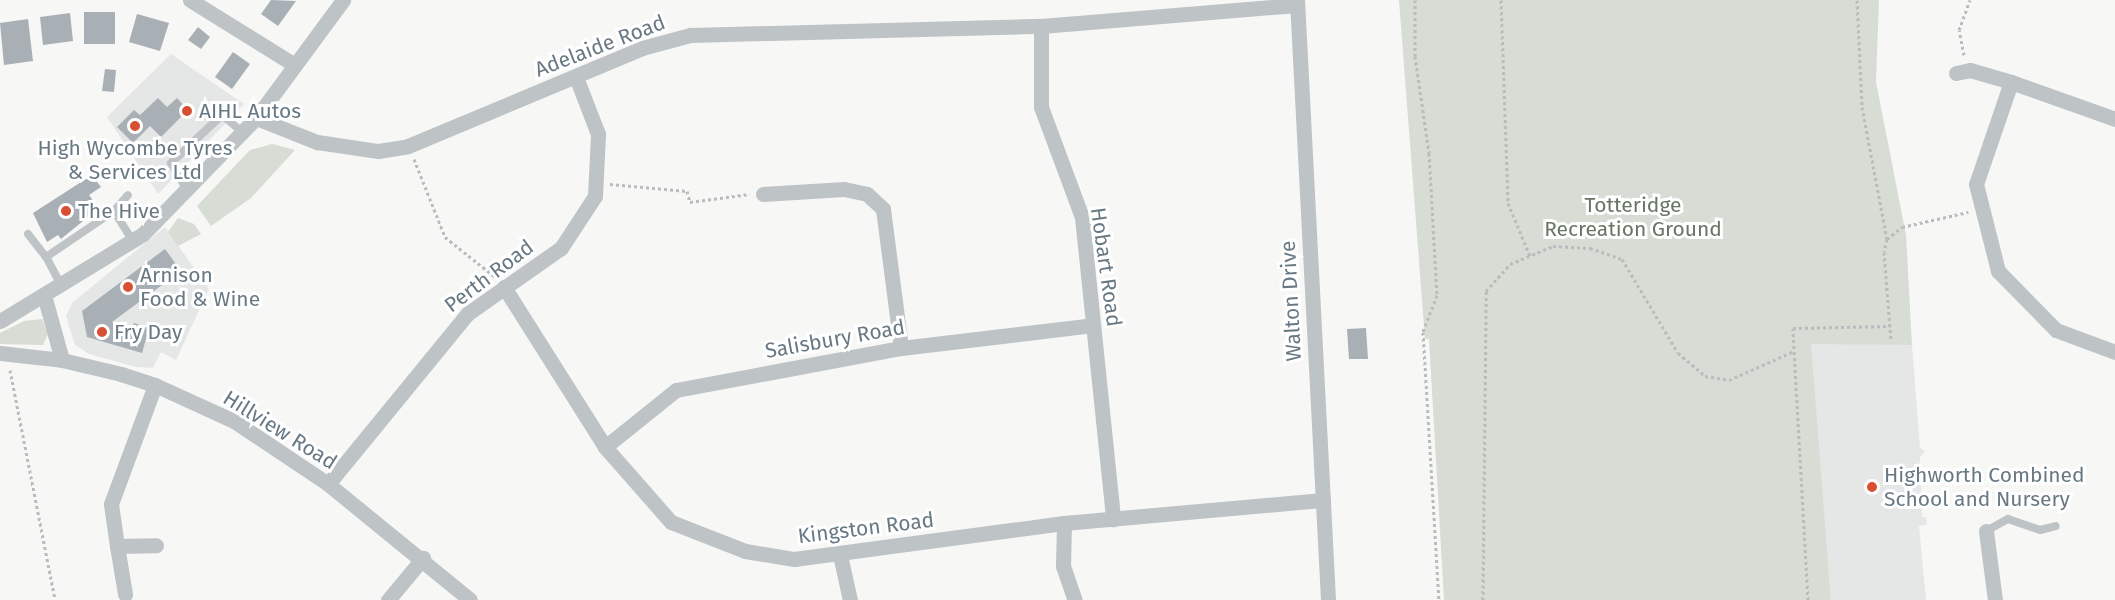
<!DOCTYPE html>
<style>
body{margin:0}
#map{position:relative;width:2115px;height:600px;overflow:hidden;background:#f7f7f5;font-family:"Fira Sans",sans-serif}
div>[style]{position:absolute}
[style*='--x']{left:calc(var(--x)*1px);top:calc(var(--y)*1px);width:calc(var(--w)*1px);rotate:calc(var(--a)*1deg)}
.built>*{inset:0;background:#e5e6e6}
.green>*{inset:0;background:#d7dcd4}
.building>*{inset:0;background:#a8b0b5}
.path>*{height:3px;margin-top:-1.5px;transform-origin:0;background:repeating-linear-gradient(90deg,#b9bcbe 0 3px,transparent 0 6px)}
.service>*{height:8px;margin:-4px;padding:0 4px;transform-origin:4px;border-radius:4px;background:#bec3c6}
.minor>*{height:15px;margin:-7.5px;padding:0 7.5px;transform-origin:7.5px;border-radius:7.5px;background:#bec3c6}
.dots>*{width:16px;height:16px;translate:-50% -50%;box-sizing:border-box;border:3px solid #fff;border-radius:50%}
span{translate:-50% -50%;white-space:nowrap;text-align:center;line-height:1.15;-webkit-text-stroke:6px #fff;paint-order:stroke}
.street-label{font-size:21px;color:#687984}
.poi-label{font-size:21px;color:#687984}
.left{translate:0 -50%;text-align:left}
.park-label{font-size:21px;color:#677663}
</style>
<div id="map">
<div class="built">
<i style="clip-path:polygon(171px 54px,244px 104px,158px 194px,107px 117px)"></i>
<i style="clip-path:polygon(165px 227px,209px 289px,176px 360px,161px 352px,153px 368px,136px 367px,89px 354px,75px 345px,66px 316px,73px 302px)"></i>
<i style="clip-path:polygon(1810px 343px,1912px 345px,1920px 448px,1925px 451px,1920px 457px,1922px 517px,1926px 517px,1927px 525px,1919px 526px,1926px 600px,1831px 600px)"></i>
</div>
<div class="green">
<i style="clip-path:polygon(1399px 0,1879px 0,1876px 82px,1906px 235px,1912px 345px,1811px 344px,1831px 600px,1444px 600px,1429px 339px,1425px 339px)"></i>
<i style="clip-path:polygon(272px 144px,295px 150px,251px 198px,211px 226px,197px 206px,250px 150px)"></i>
<i style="clip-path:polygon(178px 218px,194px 224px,201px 234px,178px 246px,168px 232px)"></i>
<i style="clip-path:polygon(42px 319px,48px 334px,43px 345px,0 344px,0 333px,24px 321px)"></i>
</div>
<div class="building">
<i style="clip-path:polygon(271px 0,296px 1px,278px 26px,261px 14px)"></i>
<i style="clip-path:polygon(84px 12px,115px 12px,115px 44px,84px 44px)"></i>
<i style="clip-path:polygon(70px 13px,73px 41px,43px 45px,40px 17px)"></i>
<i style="clip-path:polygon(137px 14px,169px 23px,160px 51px,129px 42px)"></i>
<i style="clip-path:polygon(28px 19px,33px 61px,4px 65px,0 23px)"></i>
<i style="clip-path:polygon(198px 27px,210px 37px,201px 49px,188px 40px)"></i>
<i style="clip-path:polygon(233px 52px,250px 64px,232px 89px,215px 77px)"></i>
<i style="clip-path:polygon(105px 69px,116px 70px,114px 92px,102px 91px)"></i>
<i style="clip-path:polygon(158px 98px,167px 107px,177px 98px,188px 110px,161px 137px,150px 126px,133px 143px,117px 127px,134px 110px,140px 115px)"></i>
<i style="clip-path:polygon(92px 175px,101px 187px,89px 195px,99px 208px,61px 239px,58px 235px,47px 242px,33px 213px)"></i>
<i style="clip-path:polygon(165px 249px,181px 271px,112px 322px,130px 330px,134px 323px,149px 328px,142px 353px,87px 337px,82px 311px)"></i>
<i style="clip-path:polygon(1366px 328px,1368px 359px,1349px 359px,1347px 329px)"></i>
</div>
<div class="path">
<i style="--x:1415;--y:0;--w:56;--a:90"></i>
<i style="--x:1415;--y:56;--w:98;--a:81.8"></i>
<i style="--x:1429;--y:153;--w:142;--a:86.8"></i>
<i style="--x:1437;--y:295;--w:40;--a:111"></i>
<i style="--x:1423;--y:332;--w:268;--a:86.6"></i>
<i style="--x:1501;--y:0;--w:203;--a:88"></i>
<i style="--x:1508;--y:203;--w:57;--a:67.5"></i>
<i style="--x:1857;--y:0;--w:107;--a:87.3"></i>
<i style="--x:1862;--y:107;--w:134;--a:79.3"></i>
<i style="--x:1887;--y:239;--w:19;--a:-39"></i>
<i style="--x:1902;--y:227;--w:68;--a:-12.8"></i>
<i style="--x:1964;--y:55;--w:25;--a:-101"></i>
<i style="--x:1959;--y:30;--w:32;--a:-70"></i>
<i style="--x:414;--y:159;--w:84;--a:68.3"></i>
<i style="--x:445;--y:237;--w:63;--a:38.5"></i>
<i style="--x:610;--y:184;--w:77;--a:5.2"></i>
<i style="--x:687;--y:191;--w:11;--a:75"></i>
<i style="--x:690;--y:202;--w:60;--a:-7.7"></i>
<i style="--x:1887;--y:239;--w:13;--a:103"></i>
<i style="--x:1884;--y:252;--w:89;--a:85.5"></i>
<i style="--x:10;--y:370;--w:234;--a:78.9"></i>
<i style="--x:1483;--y:600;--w:309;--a:-89.4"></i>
<i style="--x:1486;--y:291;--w:36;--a:-48"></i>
<i style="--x:1510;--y:264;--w:47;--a:-22.7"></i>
<i style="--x:1553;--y:246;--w:37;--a:3"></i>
<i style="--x:1590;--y:248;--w:34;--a:19"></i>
<i style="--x:1622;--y:259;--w:109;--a:59.2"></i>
<i style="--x:1678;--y:353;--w:35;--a:40"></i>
<i style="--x:1705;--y:376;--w:24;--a:9"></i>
<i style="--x:1729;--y:380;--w:71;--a:-24"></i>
<i style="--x:1808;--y:600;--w:272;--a:-93.2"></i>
<i style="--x:1793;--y:328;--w:97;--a:-1.2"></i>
</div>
<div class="service">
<i style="--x:187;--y:190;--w:31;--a:-121"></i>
<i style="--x:171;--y:163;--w:70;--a:-43.3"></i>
<i style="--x:222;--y:115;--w:26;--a:40"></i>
<i style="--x:114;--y:211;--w:21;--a:-49"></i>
<i style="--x:28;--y:234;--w:29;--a:52"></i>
<i style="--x:61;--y:285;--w:32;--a:-118"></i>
<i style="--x:46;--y:257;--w:82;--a:-34.1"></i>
<i style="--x:114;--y:211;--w:34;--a:58"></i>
<i style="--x:1986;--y:531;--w:25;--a:-29"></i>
<i style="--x:2008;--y:519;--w:34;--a:19"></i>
<i style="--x:2040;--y:530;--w:16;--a:-14"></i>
</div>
<div class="minor">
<i style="--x:190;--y:0;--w:123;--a:31.8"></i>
<i style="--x:1297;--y:0;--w:601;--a:87.04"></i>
<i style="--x:1041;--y:26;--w:81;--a:90"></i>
<i style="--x:1041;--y:107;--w:117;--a:69.6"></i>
<i style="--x:1082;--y:217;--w:304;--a:84.1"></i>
<i style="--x:1956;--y:73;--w:14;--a:-12"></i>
<i style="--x:1970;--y:70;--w:43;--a:16.3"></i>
<i style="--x:256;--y:118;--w:66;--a:21.5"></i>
<i style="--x:317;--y:142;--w:62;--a:8.4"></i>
<i style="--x:378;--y:151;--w:30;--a:-9"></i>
<i style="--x:408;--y:146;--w:254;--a:-22.7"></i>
<i style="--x:642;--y:48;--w:50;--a:-15.2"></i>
<i style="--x:690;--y:35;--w:351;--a:-1.5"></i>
<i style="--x:1041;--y:26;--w:257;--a:-4.7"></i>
<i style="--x:2115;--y:119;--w:110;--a:-160.4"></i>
<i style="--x:2011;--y:82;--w:108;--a:108.9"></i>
<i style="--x:1976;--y:184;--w:90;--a:75.8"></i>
<i style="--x:1998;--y:271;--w:83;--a:45.5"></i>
<i style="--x:2056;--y:330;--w:63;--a:20.4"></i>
<i style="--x:763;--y:194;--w:81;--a:-3.5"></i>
<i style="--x:844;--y:189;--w:24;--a:12"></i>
<i style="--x:867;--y:194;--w:22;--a:43"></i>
<i style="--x:883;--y:209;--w:140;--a:82.6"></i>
<i style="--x:504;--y:287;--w:189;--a:57.7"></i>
<i style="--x:605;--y:447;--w:100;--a:48.7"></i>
<i style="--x:671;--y:522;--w:79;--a:21.4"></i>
<i style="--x:745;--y:551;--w:50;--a:9.3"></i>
<i style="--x:794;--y:559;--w:272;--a:-7.6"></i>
<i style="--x:1064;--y:523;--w:260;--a:-5.1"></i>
<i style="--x:44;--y:295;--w:67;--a:74.5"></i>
<i style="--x:0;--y:321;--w:167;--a:-31.3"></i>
<i style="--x:143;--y:234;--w:162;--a:-45.8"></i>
<i style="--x:256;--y:118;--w:147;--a:-53.6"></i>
<i style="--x:0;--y:353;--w:62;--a:6.4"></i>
<i style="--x:62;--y:360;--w:61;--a:13.3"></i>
<i style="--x:121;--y:374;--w:36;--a:18"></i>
<i style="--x:155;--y:385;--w:87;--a:24.5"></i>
<i style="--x:234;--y:421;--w:113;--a:33.8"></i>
<i style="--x:328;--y:484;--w:183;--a:39.2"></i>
<i style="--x:155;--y:385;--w:127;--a:110.3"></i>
<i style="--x:111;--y:504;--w:42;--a:81.9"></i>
<i style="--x:117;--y:546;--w:39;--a:-1"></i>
<i style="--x:605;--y:447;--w:91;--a:-38.8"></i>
<i style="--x:676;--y:390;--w:229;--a:-10.6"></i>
<i style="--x:901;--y:348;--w:193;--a:-6.8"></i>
<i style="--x:328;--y:484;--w:220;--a:-50.7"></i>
<i style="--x:467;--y:314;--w:115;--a:-35.1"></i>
<i style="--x:561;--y:248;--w:62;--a:-56.8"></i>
<i style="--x:595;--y:196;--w:62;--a:-87.2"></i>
<i style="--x:598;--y:134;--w:61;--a:-111.1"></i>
<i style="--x:1064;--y:523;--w:43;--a:91.3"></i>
<i style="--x:1063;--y:566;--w:36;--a:71"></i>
<i style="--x:1986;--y:531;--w:70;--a:82.6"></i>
<i style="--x:117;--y:546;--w:49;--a:80.5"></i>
<i style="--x:840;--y:555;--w:46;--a:77.5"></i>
<i style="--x:388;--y:600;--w:55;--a:-50.2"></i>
</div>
<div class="dots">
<i style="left:187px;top:111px;background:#d94f33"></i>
<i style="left:135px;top:126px;background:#d94f33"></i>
<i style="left:66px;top:211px;background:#d94f33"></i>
<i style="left:128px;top:287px;background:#d94f33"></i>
<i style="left:102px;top:332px;background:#d94f33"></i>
<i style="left:1872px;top:487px;background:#d94f33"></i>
</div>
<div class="street-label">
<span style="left:600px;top:46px;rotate:-21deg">Adelaide Road</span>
<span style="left:1106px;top:267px;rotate:82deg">Hobart Road</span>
<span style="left:489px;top:276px;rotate:-37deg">Perth Road</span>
<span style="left:1291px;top:301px;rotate:-93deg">Walton Drive</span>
<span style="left:835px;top:339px;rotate:-10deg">Salisbury Road</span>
<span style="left:280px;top:430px;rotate:32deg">Hillview Road</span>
<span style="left:866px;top:528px;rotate:-7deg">Kingston Road</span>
</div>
<div class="poi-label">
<span class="left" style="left:199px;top:111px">AIHL Autos</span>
<span style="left:135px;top:160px">High Wycombe Tyres<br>&amp; Services Ltd</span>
<span class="left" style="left:78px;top:211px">The Hive</span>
<span class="left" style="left:140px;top:287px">Arnison<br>Food &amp; Wine</span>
<span class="left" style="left:114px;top:332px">Fry Day</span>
<span class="left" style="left:1884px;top:487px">Highworth Combined<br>School and Nursery</span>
</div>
<div class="park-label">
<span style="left:1633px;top:217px">Totteridge<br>Recreation Ground</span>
</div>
</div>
